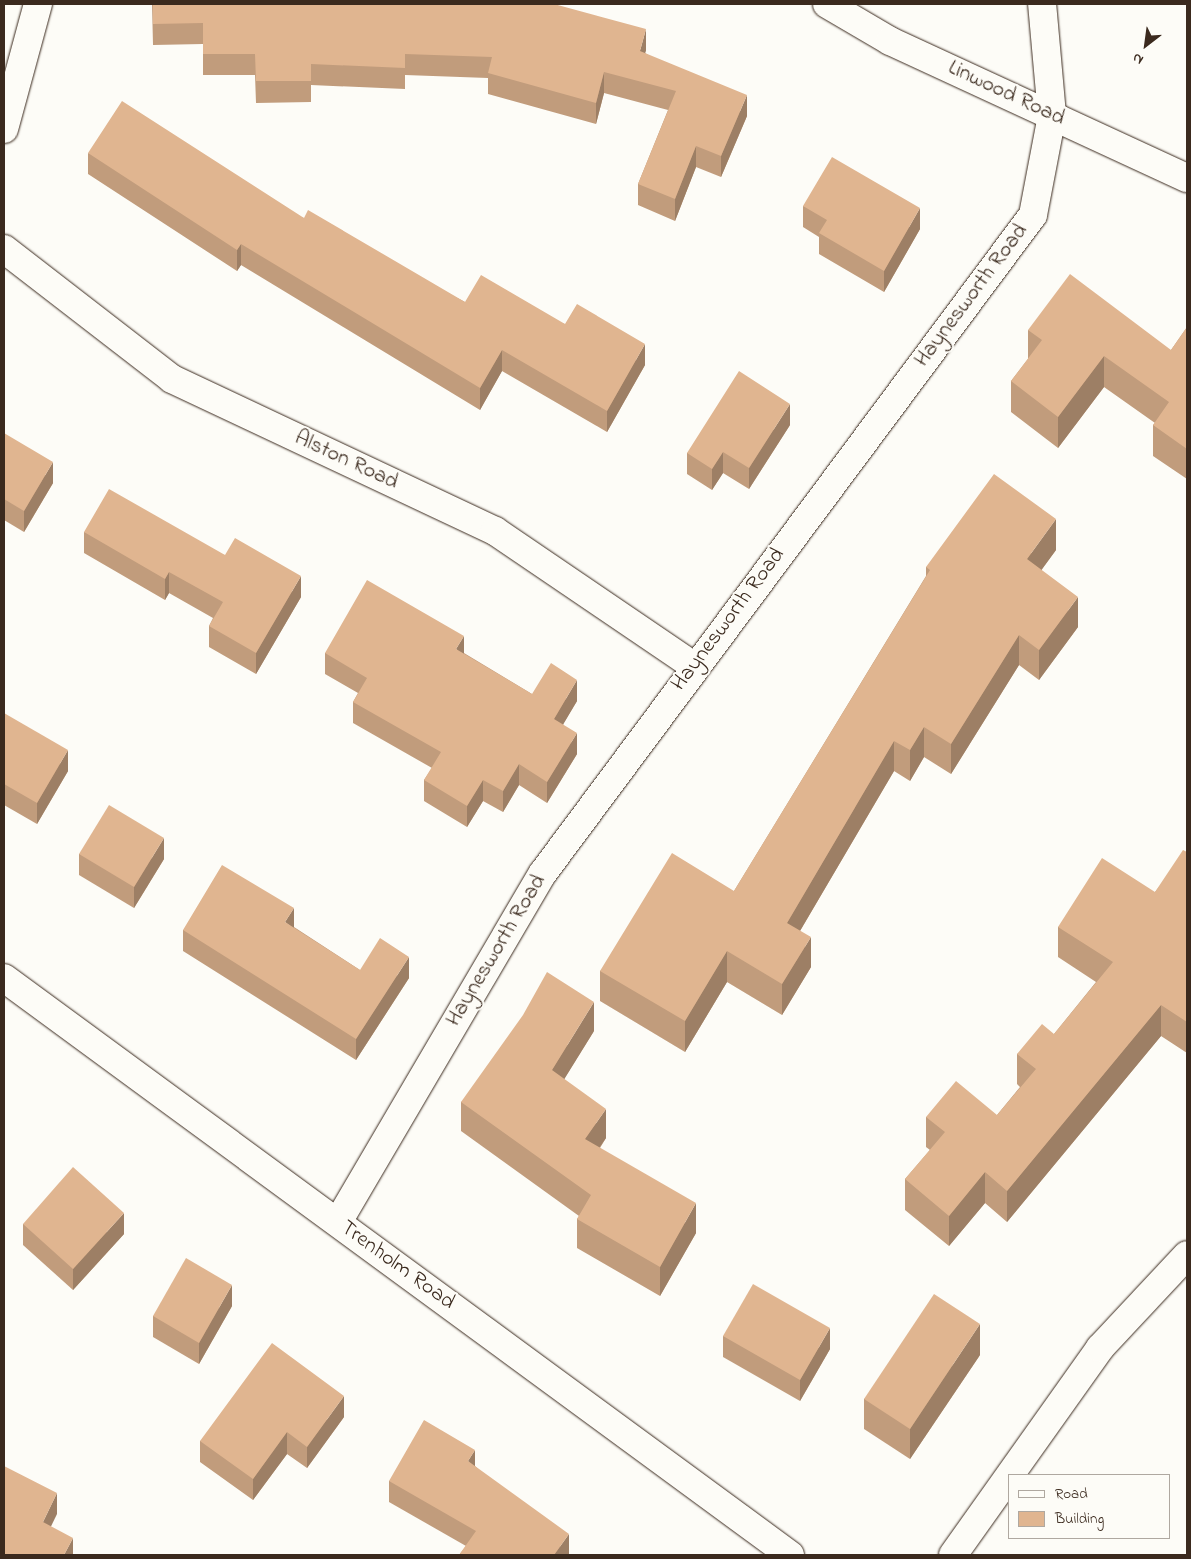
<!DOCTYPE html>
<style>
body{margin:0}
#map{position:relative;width:1191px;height:1559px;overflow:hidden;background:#fdfcf7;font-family:"Indie Flower",sans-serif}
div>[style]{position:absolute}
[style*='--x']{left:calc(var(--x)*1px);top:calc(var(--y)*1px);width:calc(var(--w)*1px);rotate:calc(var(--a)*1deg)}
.roads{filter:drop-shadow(0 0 1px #3b2a1e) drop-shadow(0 0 1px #3b2a1e)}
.street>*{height:28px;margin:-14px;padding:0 14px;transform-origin:14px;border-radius:14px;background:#fdfcf7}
.secondary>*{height:28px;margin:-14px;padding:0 14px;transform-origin:14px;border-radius:14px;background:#fdfcf7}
.wall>*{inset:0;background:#c19c7c}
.shaded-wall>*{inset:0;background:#9d7f65}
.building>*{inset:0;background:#e0b590}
span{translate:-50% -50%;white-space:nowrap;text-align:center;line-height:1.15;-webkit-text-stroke:4px #fdfcf7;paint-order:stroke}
.street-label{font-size:22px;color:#3b2a1e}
.frame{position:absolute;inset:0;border:5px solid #3b2a1e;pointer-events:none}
.legend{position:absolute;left:1008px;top:1474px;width:162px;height:65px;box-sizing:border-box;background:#fdfcf7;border:1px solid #afa8a0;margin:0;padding:6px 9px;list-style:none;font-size:15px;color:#3b2a1e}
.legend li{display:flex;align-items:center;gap:10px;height:25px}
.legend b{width:25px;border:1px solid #afa8a0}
.north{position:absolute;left:1121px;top:20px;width:50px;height:50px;-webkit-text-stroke:4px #fdfcf7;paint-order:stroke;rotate:210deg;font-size:14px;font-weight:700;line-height:20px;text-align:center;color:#3b2a1e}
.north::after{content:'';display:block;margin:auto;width:18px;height:22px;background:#3b2a1e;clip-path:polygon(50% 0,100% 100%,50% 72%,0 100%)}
</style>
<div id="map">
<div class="roads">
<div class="street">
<i style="--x:827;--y:4;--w:73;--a:30.4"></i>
<i style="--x:890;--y:41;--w:327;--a:24.8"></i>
<i style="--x:4;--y:129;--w:130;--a:-74.8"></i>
<i style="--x:4;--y:249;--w:212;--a:37.7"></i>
<i style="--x:172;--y:379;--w:357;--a:25.2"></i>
<i style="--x:495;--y:531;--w:240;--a:34.2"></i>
<i style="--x:338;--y:1222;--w:405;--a:-59.6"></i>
<i style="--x:543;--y:873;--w:820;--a:-53.33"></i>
<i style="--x:1033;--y:215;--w:102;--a:-79.2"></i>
<i style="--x:1052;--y:115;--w:111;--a:-95.1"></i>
<i style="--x:953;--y:1555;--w:254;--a:-54.6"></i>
<i style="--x:1100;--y:1348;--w:127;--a:-46.9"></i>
</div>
<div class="secondary">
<i style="--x:4;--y:978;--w:975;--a:36.28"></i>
</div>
</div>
<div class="wall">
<i style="clip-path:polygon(152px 4px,646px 50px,645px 53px,747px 116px,721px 177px,696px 167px,675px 221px,638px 205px,638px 184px,668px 110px,604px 93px,596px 124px,488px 94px,488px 78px,405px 75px,405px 89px,311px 85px,311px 102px,256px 103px,255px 75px,203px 75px,203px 44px,153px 45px)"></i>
<i style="clip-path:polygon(88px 153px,304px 218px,465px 302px,565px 324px,645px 365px,607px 432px,502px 371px,480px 410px,241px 265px,237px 271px,88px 174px)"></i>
<i style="clip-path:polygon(803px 206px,920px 229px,884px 292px,819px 254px,819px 237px,803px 227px)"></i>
<i style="clip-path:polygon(1187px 327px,1187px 479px,1153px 456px,1153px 425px,1155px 423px,1104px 387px,1058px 448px,1011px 412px,1011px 381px,1028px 359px,1028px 330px,1171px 350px)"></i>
<i style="clip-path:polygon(790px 425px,749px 489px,723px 473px,712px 490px,687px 474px,687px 453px)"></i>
<i style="clip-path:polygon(4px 433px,53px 483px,24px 532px,4px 520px)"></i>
<i style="clip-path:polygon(84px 532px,225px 555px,301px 597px,256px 674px,209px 647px,209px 626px,213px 618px,169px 593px,165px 600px,84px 553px)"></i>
<i style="clip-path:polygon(1056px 550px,1041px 570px,1078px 627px,1039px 680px,1019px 665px,951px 774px,924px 757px,910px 781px,894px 771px,800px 931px,811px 967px,782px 1015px,727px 982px,685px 1052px,600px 1001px,600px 971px,734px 891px,926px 576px,926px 567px)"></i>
<i style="clip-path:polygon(325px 653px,464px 653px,532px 694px,577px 701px,563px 724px,577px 754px,547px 803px,519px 785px,503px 812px,483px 801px,467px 827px,424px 801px,424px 780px,432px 768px,353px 723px,353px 702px,358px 693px,325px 674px)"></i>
<i style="clip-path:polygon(4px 713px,68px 771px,37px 824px,4px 805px)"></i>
<i style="clip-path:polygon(1187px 852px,1187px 1053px,1161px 1036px,1007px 1222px,985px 1203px,949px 1246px,905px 1210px,905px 1179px,930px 1150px,926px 1147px,926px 1117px,997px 1115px,1020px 1087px,1017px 1084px,1017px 1054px,1054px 1034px,1096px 982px,1058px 957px,1058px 927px,1155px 892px)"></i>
<i style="clip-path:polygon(79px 854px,164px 859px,134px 908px,79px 875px)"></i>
<i style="clip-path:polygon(294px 927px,360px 970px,409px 978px,356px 1060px,183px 951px,183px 930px)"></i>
<i style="clip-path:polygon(594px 1031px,564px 1079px,606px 1138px,600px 1148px,696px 1233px,660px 1296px,577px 1248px,577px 1219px,579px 1216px,461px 1131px,461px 1102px)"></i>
<i style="clip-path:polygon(23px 1224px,124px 1234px,73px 1290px,23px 1245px)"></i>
<i style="clip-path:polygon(232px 1306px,199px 1364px,153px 1337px,153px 1316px)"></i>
<i style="clip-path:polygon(723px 1336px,830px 1349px,800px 1401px,723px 1357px)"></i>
<i style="clip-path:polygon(980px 1355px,910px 1459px,864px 1429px,864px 1399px)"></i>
<i style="clip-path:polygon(344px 1417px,307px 1468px,287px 1454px,253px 1500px,200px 1462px,200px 1441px)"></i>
<i style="clip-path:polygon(475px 1466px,569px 1555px,459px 1555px,466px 1546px,389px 1502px,389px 1481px)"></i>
</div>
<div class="shaded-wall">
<i style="clip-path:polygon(646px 29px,646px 50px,640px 72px,640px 51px)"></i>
<i style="clip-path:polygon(604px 72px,604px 93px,596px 124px,596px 103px)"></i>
<i style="clip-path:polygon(747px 95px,747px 116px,721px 177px,721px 156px)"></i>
<i style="clip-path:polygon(696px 146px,696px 167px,675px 221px,675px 199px)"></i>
<i style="clip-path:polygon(920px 208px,920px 229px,884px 292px,884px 271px)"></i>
<i style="clip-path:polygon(241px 244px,241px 265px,237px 271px,237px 250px)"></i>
<i style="clip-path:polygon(645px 344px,645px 365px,607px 432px,607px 411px)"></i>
<i style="clip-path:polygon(502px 350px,502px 371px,480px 410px,480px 388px)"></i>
<i style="clip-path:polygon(1104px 356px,1104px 387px,1058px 448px,1058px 417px)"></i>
<i style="clip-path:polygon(790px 404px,790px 425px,749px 489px,749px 468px)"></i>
<i style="clip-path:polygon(723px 452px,723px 473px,712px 490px,712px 469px)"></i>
<i style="clip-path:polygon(53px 462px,53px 483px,24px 532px,24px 511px)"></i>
<i style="clip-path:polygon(1056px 519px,1056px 550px,1027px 590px,1027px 559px)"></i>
<i style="clip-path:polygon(169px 572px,169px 593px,165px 600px,165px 579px)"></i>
<i style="clip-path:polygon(301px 576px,301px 597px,256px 674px,256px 653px)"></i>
<i style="clip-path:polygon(1078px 597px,1078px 627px,1039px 680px,1039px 650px)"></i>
<i style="clip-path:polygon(1019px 635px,1019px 665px,951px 774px,951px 744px)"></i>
<i style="clip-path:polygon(464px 636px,464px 657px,456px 649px)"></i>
<i style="clip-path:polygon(577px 680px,577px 701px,554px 740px,554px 719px)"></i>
<i style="clip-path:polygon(924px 727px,924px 757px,910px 781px,910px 750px)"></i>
<i style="clip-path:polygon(577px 733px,577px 754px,547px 803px,547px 782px)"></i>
<i style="clip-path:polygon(894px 741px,894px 771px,787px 953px,787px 923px)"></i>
<i style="clip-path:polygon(68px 750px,68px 771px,37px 824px,37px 803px)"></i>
<i style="clip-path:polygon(519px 764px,519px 785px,503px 812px,503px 791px)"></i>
<i style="clip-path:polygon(483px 780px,483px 801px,467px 827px,467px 806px)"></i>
<i style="clip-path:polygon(164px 838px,164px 859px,134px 908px,134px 887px)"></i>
<i style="clip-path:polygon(294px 908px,294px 929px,285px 922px)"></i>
<i style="clip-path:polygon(811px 937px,811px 967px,782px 1015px,782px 984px)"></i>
<i style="clip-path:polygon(727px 951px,727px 982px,685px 1052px,685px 1021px)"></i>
<i style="clip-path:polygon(409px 957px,409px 978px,356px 1060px,356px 1039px)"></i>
<i style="clip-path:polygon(594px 1002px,594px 1031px,552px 1099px,552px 1070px)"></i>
<i style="clip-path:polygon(1161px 1005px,1161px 1036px,1007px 1222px,1007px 1191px)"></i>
<i style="clip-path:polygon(606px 1109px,606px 1138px,585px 1168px,585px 1139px)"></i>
<i style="clip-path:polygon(5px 1121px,5px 1142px,4px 1144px,4px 1123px)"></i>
<i style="clip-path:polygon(985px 1172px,985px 1203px,949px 1246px,949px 1216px)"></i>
<i style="clip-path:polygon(696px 1203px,696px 1233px,660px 1296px,660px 1267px)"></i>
<i style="clip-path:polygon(124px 1213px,124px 1234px,73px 1290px,73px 1269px)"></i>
<i style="clip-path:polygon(232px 1285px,232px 1306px,199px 1364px,199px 1343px)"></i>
<i style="clip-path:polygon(980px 1324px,980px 1355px,910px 1459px,910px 1429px)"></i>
<i style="clip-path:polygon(830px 1328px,830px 1349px,800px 1401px,800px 1380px)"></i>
<i style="clip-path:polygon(344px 1396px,344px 1417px,307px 1468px,307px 1447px)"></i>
<i style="clip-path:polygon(287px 1432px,287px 1454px,253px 1500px,253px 1479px)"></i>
<i style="clip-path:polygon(475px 1450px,475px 1471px,468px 1461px)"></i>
<i style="clip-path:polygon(57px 1493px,57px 1514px,43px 1543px,43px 1522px)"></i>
<i style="clip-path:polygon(569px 1534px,569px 1555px,554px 1555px)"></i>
<i style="clip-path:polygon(73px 1538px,73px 1555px,64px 1555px)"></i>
</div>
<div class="building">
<i style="clip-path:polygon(153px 4px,554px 4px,646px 29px,640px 51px,747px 95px,721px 156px,696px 146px,675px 199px,638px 184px,676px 91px,604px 72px,596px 103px,488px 73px,492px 57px,405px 54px,405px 68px,311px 64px,311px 81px,256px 81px,255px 54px,203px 54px,203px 23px,153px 24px)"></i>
<i style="clip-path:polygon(122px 101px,304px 218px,308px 210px,465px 302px,481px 275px,565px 324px,577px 304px,645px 344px,607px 411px,502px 350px,480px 388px,241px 244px,237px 250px,88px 153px)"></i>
<i style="clip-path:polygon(832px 157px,920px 208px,884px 271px,819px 233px,827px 220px,803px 206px)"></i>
<i style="clip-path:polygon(1070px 274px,1171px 350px,1187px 327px,1187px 449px,1153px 425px,1169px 402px,1104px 356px,1058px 417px,1011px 381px,1042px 340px,1028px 330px)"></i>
<i style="clip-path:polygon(739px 371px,790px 404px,749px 468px,723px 452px,712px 469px,687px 453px)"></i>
<i style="clip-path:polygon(4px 433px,53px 462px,24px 511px,4px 499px)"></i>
<i style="clip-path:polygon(994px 474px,1056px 519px,1027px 559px,1078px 597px,1039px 650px,1019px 635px,951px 744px,924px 727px,910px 750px,894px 741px,787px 923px,811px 937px,782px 984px,727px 951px,685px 1021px,600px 971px,672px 853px,734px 891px,930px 570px,926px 567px)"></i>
<i style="clip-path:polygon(109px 489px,225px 555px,235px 538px,301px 576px,256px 653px,209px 626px,223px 602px,169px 572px,165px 579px,84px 532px)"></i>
<i style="clip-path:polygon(367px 580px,464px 636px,456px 649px,532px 694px,551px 663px,577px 680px,554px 719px,577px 733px,547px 782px,519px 764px,503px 791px,483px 780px,467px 806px,424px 780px,441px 752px,353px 702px,367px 678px,325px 653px)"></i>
<i style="clip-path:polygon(4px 713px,68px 750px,37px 803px,4px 784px)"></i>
<i style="clip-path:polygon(109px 805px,164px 838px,134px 887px,79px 854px)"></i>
<i style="clip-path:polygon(1183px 850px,1187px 852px,1187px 1022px,1161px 1005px,1007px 1191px,985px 1172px,949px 1216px,905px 1179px,945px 1132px,926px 1117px,956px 1081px,997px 1115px,1036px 1069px,1017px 1054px,1042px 1024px,1054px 1034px,1113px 962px,1058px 927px,1102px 858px,1155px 892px)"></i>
<i style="clip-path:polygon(222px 865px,294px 908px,285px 922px,360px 970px,380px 938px,409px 957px,356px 1039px,183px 930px)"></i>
<i style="clip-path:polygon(547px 972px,594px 1002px,552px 1070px,606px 1109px,585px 1139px,696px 1203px,660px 1267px,577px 1219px,591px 1195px,461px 1102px,523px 1015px)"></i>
<i style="clip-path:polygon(73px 1167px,124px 1213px,73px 1269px,23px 1224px)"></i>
<i style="clip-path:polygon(186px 1258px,232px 1285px,199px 1343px,153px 1316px)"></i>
<i style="clip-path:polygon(753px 1284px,830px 1328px,800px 1380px,723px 1336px)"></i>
<i style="clip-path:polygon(934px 1294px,980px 1324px,910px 1429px,864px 1399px)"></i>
<i style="clip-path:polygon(272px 1343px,344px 1396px,307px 1447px,287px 1432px,253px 1479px,200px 1441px)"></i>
<i style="clip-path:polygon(424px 1420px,475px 1450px,468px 1461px,569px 1534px,554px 1555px,459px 1555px,476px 1531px,389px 1481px)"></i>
<i style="clip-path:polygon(4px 1466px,57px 1493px,43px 1522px,73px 1538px,64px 1555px,4px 1555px)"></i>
</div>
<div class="street-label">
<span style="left:1006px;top:94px;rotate:25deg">Linwood Road</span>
<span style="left:972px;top:296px;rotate:-53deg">Haynesworth Road</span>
<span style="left:346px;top:461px;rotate:25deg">Alston Road</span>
<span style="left:729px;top:620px;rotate:-53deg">Haynesworth Road</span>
<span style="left:497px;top:951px;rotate:-59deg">Haynesworth Road</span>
<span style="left:397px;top:1266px;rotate:36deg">Trenholm Road</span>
</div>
<div class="frame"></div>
<ul class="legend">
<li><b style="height:6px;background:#fdfcf7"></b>Road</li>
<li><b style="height:14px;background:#e0b590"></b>Building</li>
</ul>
<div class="north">N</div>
</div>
